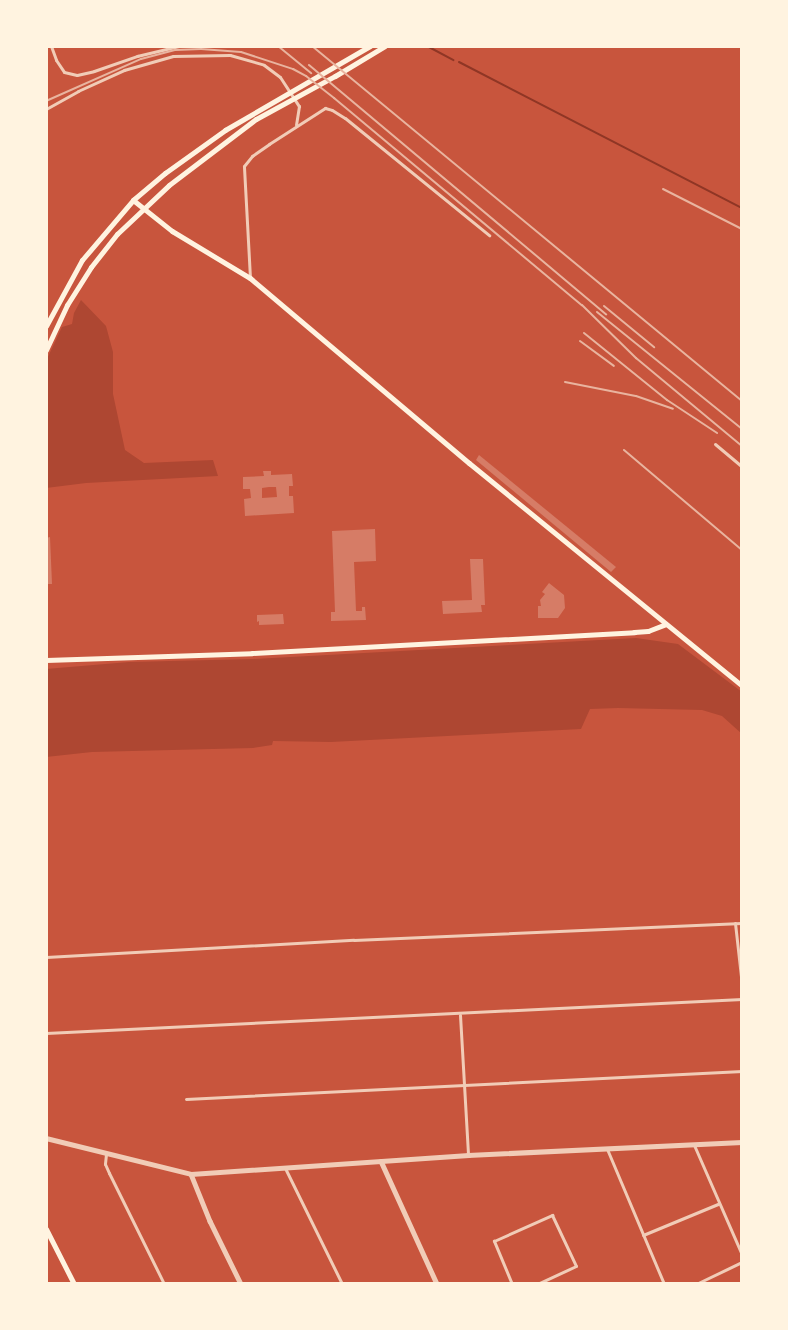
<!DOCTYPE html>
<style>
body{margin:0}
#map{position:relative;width:788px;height:1330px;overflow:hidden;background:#c8553d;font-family:"Work Sans",sans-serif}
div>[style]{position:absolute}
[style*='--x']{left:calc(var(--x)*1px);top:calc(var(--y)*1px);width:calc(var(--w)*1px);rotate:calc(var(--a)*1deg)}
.green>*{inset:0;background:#ae4732}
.stream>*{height:2px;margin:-1px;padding:0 1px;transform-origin:1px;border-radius:1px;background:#8f3625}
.building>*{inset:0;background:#d67c66}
.minor>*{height:3px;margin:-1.5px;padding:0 1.5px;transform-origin:1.5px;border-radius:1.5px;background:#f1ccb7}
.tertiary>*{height:4.5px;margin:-2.25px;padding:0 2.25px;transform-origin:2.25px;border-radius:2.25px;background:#f1ccb7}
.secondary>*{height:5px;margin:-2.5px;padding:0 2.5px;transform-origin:2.5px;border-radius:2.5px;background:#fff3e0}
.rail>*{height:2px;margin:-1px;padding:0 1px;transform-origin:1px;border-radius:1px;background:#e9b49f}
span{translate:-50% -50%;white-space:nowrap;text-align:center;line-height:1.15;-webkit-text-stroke:4.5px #fff3e0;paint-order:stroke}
.frame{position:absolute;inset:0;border:48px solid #fff3e0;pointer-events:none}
</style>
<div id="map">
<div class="green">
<i style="clip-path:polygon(81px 300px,106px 326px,113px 352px,113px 394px,125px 450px,144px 463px,213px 460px,218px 476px,86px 483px,46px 488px,46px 361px,62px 327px,72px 324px,74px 313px)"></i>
<i style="clip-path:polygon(636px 638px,678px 644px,742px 692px,742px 734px,722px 716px,702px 710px,618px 708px,590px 709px,581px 729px,331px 742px,273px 741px,272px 745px,253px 748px,92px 752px,46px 757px,46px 669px,129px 662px,253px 659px)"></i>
</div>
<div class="stream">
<i style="--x:427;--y:46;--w:30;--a:28"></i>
<i style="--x:459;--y:62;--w:318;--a:27.3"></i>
</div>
<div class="building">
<i style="clip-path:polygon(479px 455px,616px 567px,611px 572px,476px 460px)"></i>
<i style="clip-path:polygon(evenodd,263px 471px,271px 471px,271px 475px,292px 474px,293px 486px,289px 486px,289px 496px,293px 496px,294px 513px,245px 516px,244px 499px,251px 498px,250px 489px,243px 489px,243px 477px,264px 476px,263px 471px,269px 487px,276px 487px,277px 497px,262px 498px,262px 488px,269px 487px)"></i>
<i style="clip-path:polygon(375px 529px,376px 561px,354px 562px,356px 611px,362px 611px,362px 607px,365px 607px,366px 620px,331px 621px,331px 612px,335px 612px,332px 531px)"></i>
<i style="clip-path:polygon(50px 537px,52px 584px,46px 584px,46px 538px)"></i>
<i style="clip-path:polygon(470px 559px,483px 559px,485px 605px,481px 605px,482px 612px,443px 614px,442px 601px,472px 600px)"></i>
<i style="clip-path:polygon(549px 583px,564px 595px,565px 608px,558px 618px,538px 618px,538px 606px,541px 606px,540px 600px,545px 594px,542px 592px)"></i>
<i style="clip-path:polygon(283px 614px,284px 624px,259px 625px,259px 621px,257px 622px,257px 615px)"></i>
</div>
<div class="minor">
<i style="--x:51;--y:46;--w:15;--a:70"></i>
<i style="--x:56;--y:60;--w:14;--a:56"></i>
<i style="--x:64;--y:72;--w:13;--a:13"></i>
<i style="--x:77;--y:75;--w:17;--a:-13"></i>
<i style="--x:94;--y:71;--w:46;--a:-19.2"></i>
<i style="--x:137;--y:56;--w:43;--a:-13.4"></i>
<i style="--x:46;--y:109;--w:37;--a:-29"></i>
<i style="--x:78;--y:91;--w:51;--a:-24.5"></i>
<i style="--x:124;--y:70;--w:51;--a:-15.9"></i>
<i style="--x:173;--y:56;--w:57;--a:-1"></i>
<i style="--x:230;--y:55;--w:35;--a:16"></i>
<i style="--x:264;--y:65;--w:20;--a:37"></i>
<i style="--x:280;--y:77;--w:35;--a:57"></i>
<i style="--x:299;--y:106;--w:19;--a:99"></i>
<i style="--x:250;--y:278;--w:112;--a:-93.1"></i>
<i style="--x:244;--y:166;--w:13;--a:-51"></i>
<i style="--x:252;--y:156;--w:21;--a:-35"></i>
<i style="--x:269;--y:144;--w:67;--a:-32.7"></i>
<i style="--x:325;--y:108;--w:7;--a:16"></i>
<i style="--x:332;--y:110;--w:15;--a:32"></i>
<i style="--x:345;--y:118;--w:186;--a:39.1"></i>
<i style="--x:715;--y:444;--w:35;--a:40"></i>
<i style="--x:735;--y:923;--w:62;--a:83.6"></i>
<i style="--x:46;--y:957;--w:308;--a:-3.2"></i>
<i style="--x:354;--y:940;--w:388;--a:-2.5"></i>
<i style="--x:460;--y:1015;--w:140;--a:86.7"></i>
<i style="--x:46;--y:1033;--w:697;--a:-2.8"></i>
<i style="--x:186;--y:1099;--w:557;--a:-2.88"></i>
<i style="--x:694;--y:1145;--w:120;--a:66.4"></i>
<i style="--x:607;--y:1149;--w:147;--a:67.1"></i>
<i style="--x:106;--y:1154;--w:10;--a:96"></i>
<i style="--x:105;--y:1164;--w:10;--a:66"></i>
<i style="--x:109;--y:1173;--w:124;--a:63.6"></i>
<i style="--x:285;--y:1168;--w:129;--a:63.8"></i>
<i style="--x:643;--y:1235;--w:81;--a:-22.5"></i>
<i style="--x:512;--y:1284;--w:47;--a:-112.7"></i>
<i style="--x:494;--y:1241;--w:64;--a:-24.1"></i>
<i style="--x:552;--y:1215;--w:56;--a:64.8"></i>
<i style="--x:576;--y:1266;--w:43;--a:155.2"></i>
<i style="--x:696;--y:1284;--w:51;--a:-25.6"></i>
</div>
<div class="tertiary">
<i style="--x:46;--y:1138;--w:149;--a:13.9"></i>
<i style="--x:191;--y:1174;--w:278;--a:-3.9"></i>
<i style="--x:468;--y:1155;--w:274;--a:-2.7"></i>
<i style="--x:381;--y:1161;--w:135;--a:65.5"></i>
<i style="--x:191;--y:1174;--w:51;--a:68"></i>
<i style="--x:210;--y:1221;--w:70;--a:63.8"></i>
</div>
<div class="secondary">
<i style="--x:133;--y:200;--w:50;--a:38.5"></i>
<i style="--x:172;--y:231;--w:91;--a:31.1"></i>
<i style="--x:250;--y:278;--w:287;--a:40.2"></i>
<i style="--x:469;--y:463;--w:353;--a:39.2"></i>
<i style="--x:46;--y:326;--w:75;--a:-61.4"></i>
<i style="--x:82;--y:260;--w:79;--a:-49.6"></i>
<i style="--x:133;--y:200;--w:42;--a:-40.2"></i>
<i style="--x:165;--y:173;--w:74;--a:-35.6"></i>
<i style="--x:225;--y:130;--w:168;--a:-30.1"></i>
<i style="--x:46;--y:350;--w:50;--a:-65"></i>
<i style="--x:67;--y:305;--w:45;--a:-57.7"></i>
<i style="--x:91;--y:267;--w:42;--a:-51.8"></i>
<i style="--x:117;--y:234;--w:71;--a:-43.3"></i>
<i style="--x:169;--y:185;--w:109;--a:-37.2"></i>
<i style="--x:256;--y:119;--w:90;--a:-28.6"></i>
<i style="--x:335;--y:76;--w:58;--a:-31"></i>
<i style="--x:46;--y:660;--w:206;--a:-1.9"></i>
<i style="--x:252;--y:653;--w:383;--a:-3.1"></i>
<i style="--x:634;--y:632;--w:14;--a:-4"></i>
<i style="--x:648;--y:631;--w:19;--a:-21"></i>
<i style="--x:46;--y:1229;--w:62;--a:63"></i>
</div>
<div class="rail">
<i style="--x:278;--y:46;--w:43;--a:39.3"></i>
<i style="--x:312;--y:46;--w:558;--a:39.54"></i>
<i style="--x:309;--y:65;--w:388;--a:40"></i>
<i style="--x:46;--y:101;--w:104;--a:-23.9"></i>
<i style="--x:141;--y:59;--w:35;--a:-15"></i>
<i style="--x:175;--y:50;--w:26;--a:-2"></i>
<i style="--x:201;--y:49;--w:40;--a:4.3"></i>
<i style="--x:241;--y:52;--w:55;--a:18.1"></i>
<i style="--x:293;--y:69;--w:15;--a:28"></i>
<i style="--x:306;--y:76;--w:36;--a:38"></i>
<i style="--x:334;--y:98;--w:323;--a:39.9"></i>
<i style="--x:582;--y:305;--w:76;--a:44.5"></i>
<i style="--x:636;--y:358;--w:138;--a:39.7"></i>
<i style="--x:663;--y:189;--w:89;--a:26.9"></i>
<i style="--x:604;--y:306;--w:65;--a:39.4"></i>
<i style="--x:597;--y:312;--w:186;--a:38.9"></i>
<i style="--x:584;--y:333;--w:107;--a:38.9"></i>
<i style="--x:667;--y:400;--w:60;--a:33.4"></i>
<i style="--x:580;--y:341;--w:42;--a:36.3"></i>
<i style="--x:565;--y:382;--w:72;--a:11.2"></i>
<i style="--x:636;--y:396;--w:39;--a:19"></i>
<i style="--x:624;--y:450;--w:155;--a:40.3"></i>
</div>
<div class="frame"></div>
</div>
